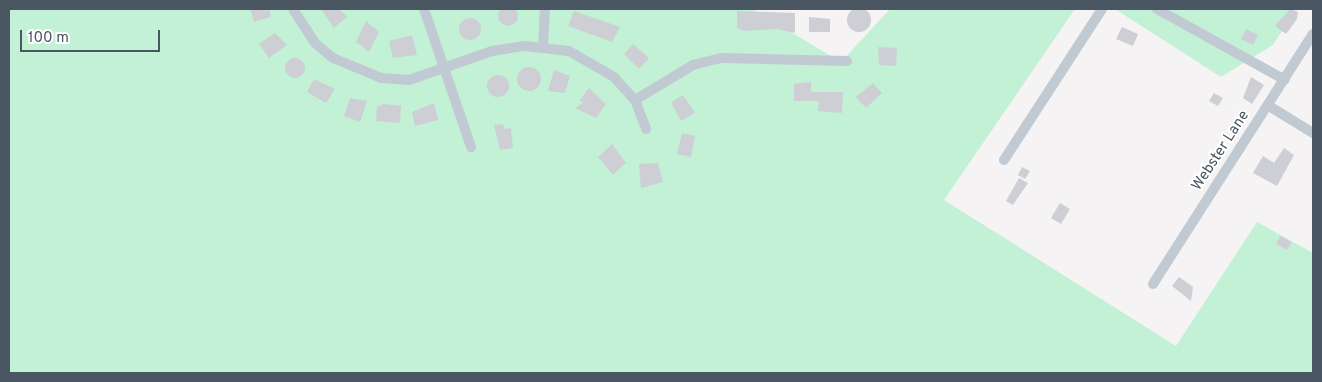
<!DOCTYPE html>
<style>
body{margin:0}
#map{position:relative;width:1322px;height:382px;overflow:hidden;background:#f5f3f3;font-family:Overpass,sans-serif}
div>[style]{position:absolute}
[style*='--x']{left:calc(var(--x)*1px);top:calc(var(--y)*1px);width:calc(var(--w)*1px);rotate:calc(var(--a)*1deg)}
.green>*{inset:0;background:#c3f1d5}
.building>*{inset:0;background:#cdcfd5}
.round{border-radius:50%}
.minor>*{height:10px;margin:-5px;padding:0 5px;transform-origin:5px;border-radius:5px;background:#c1cad2}
span{translate:-50% -50%;white-space:nowrap;text-align:center;line-height:1.15;-webkit-text-stroke:4px #fff;paint-order:stroke}
.street-label{font-size:15px;color:#4a5661}
.frame{position:absolute;inset:0;border:10px solid #4a5661;pointer-events:none}
.scale{position:absolute;left:20px;top:30px;width:140px;height:22px;box-sizing:border-box;border:2px solid #4a5661;border-top:0;padding-left:6px;font-size:15px;line-height:18px;white-space:nowrap;color:#4a5661;-webkit-text-stroke:4px #fff;paint-order:stroke}
</style>
<div id="map">
<div class="green">
<i style="clip-path:polygon(9px 9px,752px 9px,841px 62px,890px 9px,1075px 9px,944px 200px,1176px 346px,1257px 222px,1313px 253px,1313px 373px,9px 373px)"></i>
<i style="clip-path:polygon(1115px 9px,1296px 9px,1273px 45px,1221px 77px)"></i>
</div>
<div class="building">
<i class="round" style="left:498px;top:6px;width:20px;height:20px"></i>
<i class="round" style="left:847px;top:8px;width:24px;height:24px"></i>
<i style="clip-path:polygon(250px 9px,269px 9px,271px 17px,254px 22px)"></i>
<i style="clip-path:polygon(321px 9px,339px 9px,347px 17px,334px 28px)"></i>
<i style="clip-path:polygon(1290px 9px,1298px 12px,1297px 19px,1286px 34px,1275px 26px)"></i>
<i style="clip-path:polygon(574px 11px,620px 27px,612px 42px,568px 26px)"></i>
<i style="clip-path:polygon(737px 11px,795px 13px,795px 33px,777px 29px,743px 31px,737px 28px)"></i>
<i style="clip-path:polygon(809px 17px,830px 19px,830px 32px,809px 32px)"></i>
<i class="round" style="left:459px;top:18px;width:22px;height:22px"></i>
<i style="clip-path:polygon(366px 21px,379px 32px,369px 52px,356px 42px)"></i>
<i style="clip-path:polygon(1122px 27px,1138px 34px,1133px 46px,1116px 39px)"></i>
<i style="clip-path:polygon(1246px 29px,1258px 35px,1253px 45px,1241px 39px)"></i>
<i style="clip-path:polygon(275px 33px,287px 45px,269px 58px,259px 44px)"></i>
<i style="clip-path:polygon(412px 35px,417px 55px,393px 58px,389px 41px)"></i>
<i style="clip-path:polygon(633px 44px,649px 58px,639px 69px,624px 54px)"></i>
<i style="clip-path:polygon(878px 47px,897px 48px,896px 66px,879px 65px)"></i>
<i class="round" style="left:285px;top:58px;width:20px;height:20px"></i>
<i class="round" style="left:517px;top:67px;width:24px;height:24px"></i>
<i style="clip-path:polygon(554px 70px,570px 76px,565px 93px,548px 91px)"></i>
<i class="round" style="left:487px;top:75px;width:22px;height:22px"></i>
<i style="clip-path:polygon(1251px 77px,1264px 85px,1252px 104px,1243px 98px)"></i>
<i style="clip-path:polygon(314px 79px,335px 89px,326px 103px,307px 92px)"></i>
<i style="clip-path:polygon(811px 82px,811px 92px,843px 92px,842px 113px,818px 111px,819px 101px,794px 101px,794px 84px)"></i>
<i style="clip-path:polygon(873px 83px,882px 93px,866px 108px,856px 97px)"></i>
<i style="clip-path:polygon(589px 88px,606px 104px,596px 118px,575px 108px,584px 102px,579px 101px)"></i>
<i style="clip-path:polygon(1214px 93px,1223px 98px,1218px 106px,1209px 101px)"></i>
<i style="clip-path:polygon(683px 95px,695px 113px,681px 121px,671px 102px)"></i>
<i style="clip-path:polygon(350px 98px,367px 101px,360px 122px,344px 116px)"></i>
<i style="clip-path:polygon(434px 103px,438px 120px,415px 126px,412px 112px)"></i>
<i style="clip-path:polygon(383px 104px,401px 106px,400px 123px,376px 121px,377px 107px)"></i>
<i style="clip-path:polygon(503px 124px,504px 129px,511px 128px,513px 148px,500px 150px,494px 125px)"></i>
<i style="clip-path:polygon(682px 133px,695px 136px,691px 157px,677px 154px)"></i>
<i style="clip-path:polygon(612px 144px,626px 163px,613px 175px,598px 157px)"></i>
<i style="clip-path:polygon(1284px 148px,1294px 155px,1277px 186px,1253px 173px,1263px 156px,1274px 163px)"></i>
<i style="clip-path:polygon(658px 163px,663px 182px,641px 188px,639px 164px)"></i>
<i style="clip-path:polygon(1022px 167px,1030px 171px,1025px 179px,1018px 175px)"></i>
<i style="clip-path:polygon(1019px 178px,1028px 183px,1013px 205px,1006px 201px)"></i>
<i style="clip-path:polygon(1060px 203px,1070px 209px,1061px 224px,1051px 218px)"></i>
<i style="clip-path:polygon(1280px 236px,1292px 242px,1287px 250px,1276px 244px)"></i>
<i style="clip-path:polygon(1179px 277px,1193px 287px,1191px 301px,1172px 286px)"></i>
</div>
<div class="minor">
<i style="--x:293;--y:9;--w:40;--a:57.1"></i>
<i style="--x:315;--y:43;--w:23;--a:40"></i>
<i style="--x:333;--y:58;--w:52;--a:22.6"></i>
<i style="--x:381;--y:78;--w:28;--a:4"></i>
<i style="--x:409;--y:80;--w:88;--a:-19.3"></i>
<i style="--x:492;--y:51;--w:33;--a:-9"></i>
<i style="--x:525;--y:46;--w:44;--a:6.5"></i>
<i style="--x:569;--y:51;--w:52;--a:30"></i>
<i style="--x:614;--y:77;--w:31;--a:48"></i>
<i style="--x:635;--y:100;--w:31;--a:69"></i>
<i style="--x:424;--y:9;--w:146;--a:71.2"></i>
<i style="--x:1157;--y:9;--w:146;--a:29"></i>
<i style="--x:543;--y:46;--w:37;--a:-87"></i>
<i style="--x:635;--y:100;--w:68;--a:-31.1"></i>
<i style="--x:693;--y:65;--w:30;--a:-14"></i>
<i style="--x:722;--y:58;--w:125;--a:1.4"></i>
<i style="--x:1269;--y:106;--w:52;--a:31.5"></i>
<i style="--x:1004;--y:160;--w:180;--a:-57"></i>
<i style="--x:1153;--y:284;--w:297;--a:-57.4"></i>
</div>
<div class="street-label">
<span style="left:1221px;top:151px;rotate:-57deg">Webster Lane</span>
</div>
<div class="frame"></div>
<div class="scale">100 m</div>
</div>
